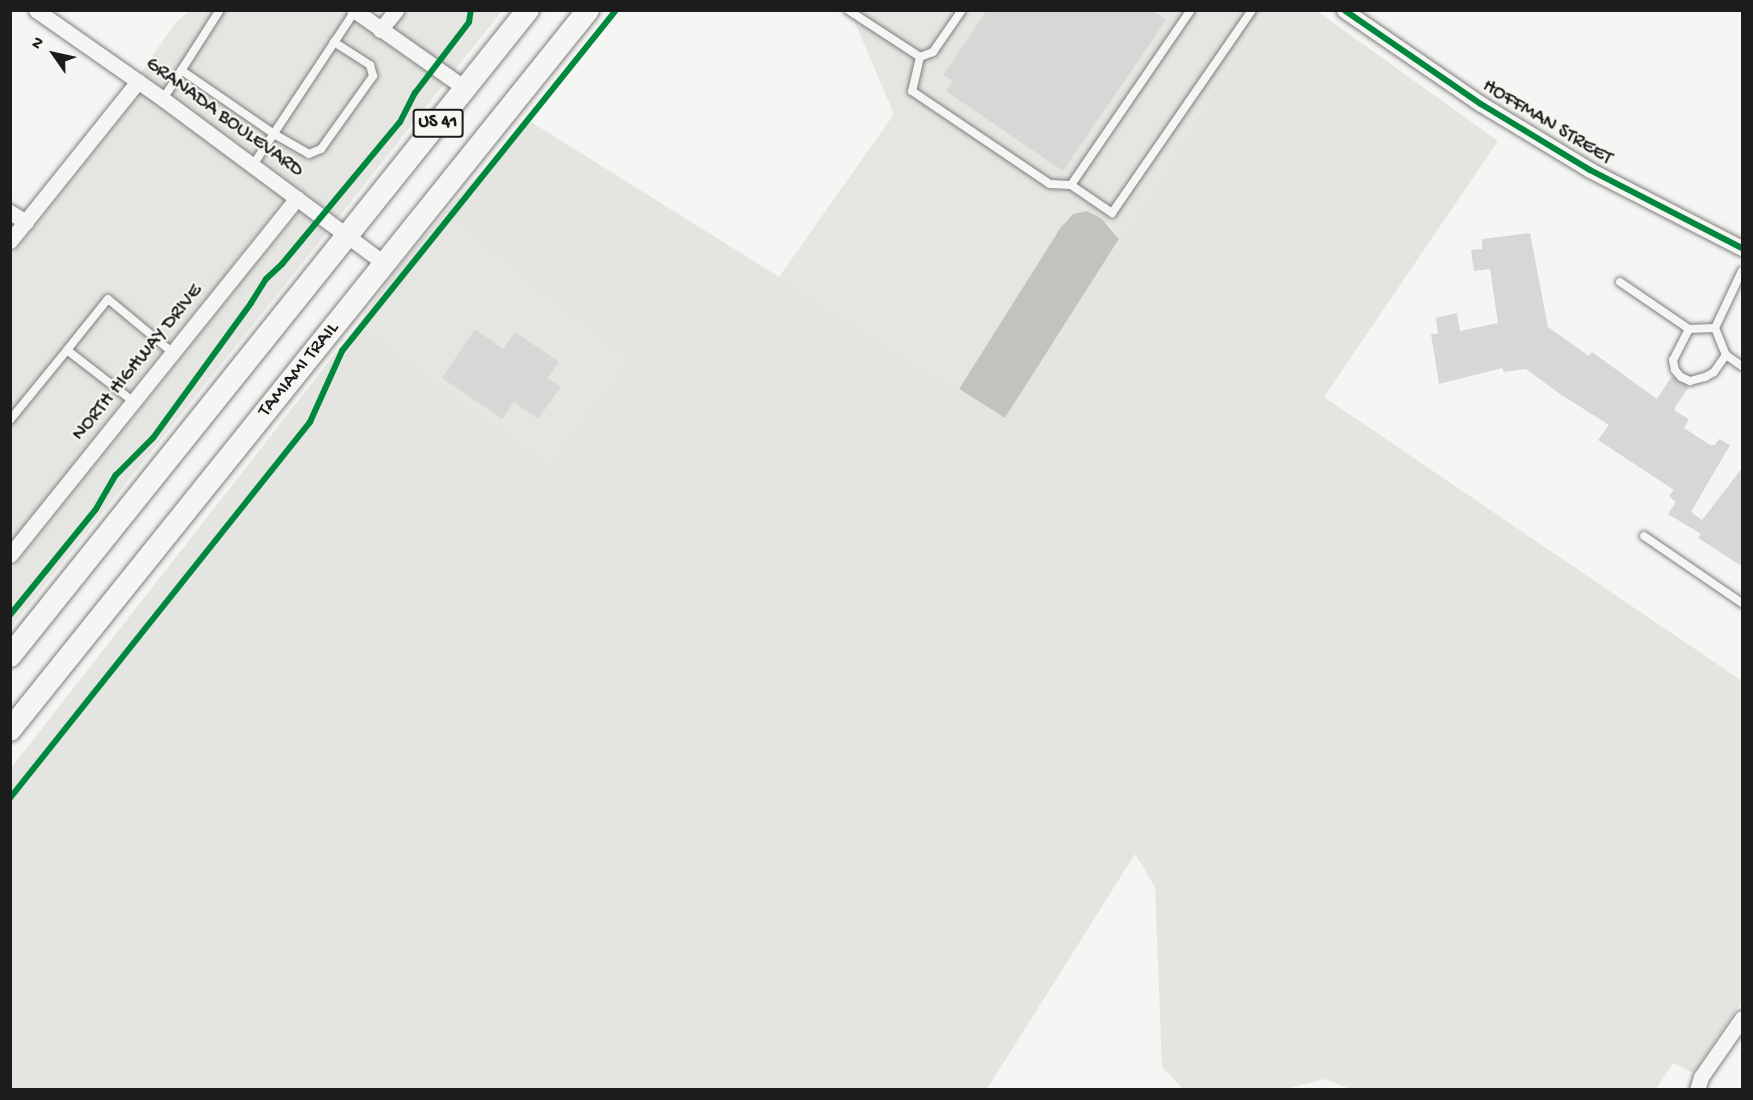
<!DOCTYPE html>
<style>
body{margin:0}
#map{position:relative;width:1753px;height:1100px;overflow:hidden;background:#f5f5f3;font-family:"Gochi Hand",sans-serif}
div>[style]{position:absolute}
[style*='--x']{left:calc(var(--x)*1px);top:calc(var(--y)*1px);width:calc(var(--w)*1px);rotate:calc(var(--a)*1deg)}
.built>*{inset:0;background:#e5e5e2}
.green>*{inset:0;background:#e4e4e1}
.water>*{inset:0;background:#c2c2bf}
.building>*{inset:0;background:#d7d7d6}
.roads{filter:drop-shadow(0 0 2px #7e7e7d) drop-shadow(0 0 2px #7e7e7d)}
.lane>*{height:8px;margin:-4px;padding:0 4px;transform-origin:4px;border-radius:4px;background:#f5f5f3}
.street>*{height:15px;margin:-7.5px;padding:0 7.5px;transform-origin:7.5px;border-radius:7.5px;background:#f5f5f3}
.primary>*{height:22px;margin:-11px;padding:0 11px;transform-origin:11px;border-radius:11px;background:#f5f5f3}
.cycleway>*{height:6px;margin:-3px;padding:0 3px;transform-origin:3px;border-radius:3px;background:#00873e}
span{translate:-50% -50%;white-space:nowrap;text-align:center;line-height:1.15;-webkit-text-stroke:4.5px #f6f6f2;paint-order:stroke}
.shield-label span{padding:2px 4px;background:#f6f6f2;border:2px solid;border-radius:4px;-webkit-text-stroke-width:0}
.shield-label{font-size:18px;color:#1c1c1c;font-weight:700}
.street-label{font-size:20px;color:#1c1c1c}
.frame{position:absolute;inset:0;border:12px solid #1c1c1c;pointer-events:none}
.north{position:absolute;left:24px;top:24px;width:60px;height:60px;-webkit-text-stroke:4px #f6f6f2;paint-order:stroke;rotate:304deg;font-size:16px;font-weight:700;line-height:24px;text-align:center;color:#1c1c1c}
.north::after{content:'';display:block;margin:auto;width:21px;height:27px;background:#1c1c1c;clip-path:polygon(50% 0,100% 100%,50% 72%,0 100%)}
</style>
<div id="map">
<div class="built">
<i style="clip-path:polygon(339px 10px,444px 84px,338px 218px,141px 73px,175px 23px,189px 11px)"></i>
<i style="clip-path:polygon(407px 11px,502px 11px,454px 71px,393px 28px)"></i>
<i style="clip-path:polygon(850px 11px,1265px 11px,1119px 239px,1111px 227px,1087px 211px,1073px 214px,1066px 220px,959px 389px,779px 277px,894px 114px)"></i>
<i style="clip-path:polygon(141px 93px,285px 199px,11px 541px,11px 256px)"></i>
<i style="clip-path:polygon(300px 210px,328px 231px,11px 627px,11px 570px)"></i>
<i style="clip-path:polygon(444px 213px,629px 359px,548px 462px,359px 323px,391px 276px)"></i>
</div>
<div class="green">
<i style="clip-path:polygon(1265px 11px,1317px 11px,1498px 141px,1324px 397px,1742px 681px,1742px 1001px,1693px 1073px,1673px 1063px,1656px 1089px,1353px 1090px,1325px 1079px,1286px 1089px,1183px 1089px,1162px 1067px,1155px 887px,1135px 854px,987px 1089px,11px 1090px,11px 768px,359px 323px,548px 462px,628px 360px,444px 213px,528px 120px,1005px 418px)"></i>
</div>
<div class="water">
<i style="clip-path:polygon(1087px 211px,1102px 219px,1119px 239px,1005px 418px,959px 389px,1061px 227px,1073px 214px)"></i>
</div>
<div class="building">
<i style="clip-path:polygon(987px 10px,1153px 10px,1166px 20px,1063px 171px,946px 91px,953px 81px,943px 75px)"></i>
<i style="clip-path:polygon(1530px 233px,1548px 327px,1589px 356px,1592px 352px,1657px 399px,1672px 376px,1689px 387px,1675px 407px,1675px 411px,1689px 419px,1684px 428px,1710px 445px,1715px 445px,1719px 439px,1730px 445px,1691px 512px,1702px 520px,1743px 467px,1743px 567px,1698px 538px,1701px 534px,1668px 514px,1676px 502px,1669px 496px,1674px 490px,1598px 440px,1609px 425px,1560px 394px,1526px 369px,1504px 372px,1502px 368px,1439px 384px,1431px 334px,1438px 334px,1436px 318px,1457px 313px,1460px 331px,1498px 323px,1490px 269px,1474px 271px,1471px 250px,1482px 249px,1482px 239px)"></i>
<i style="clip-path:polygon(475px 329px,503px 349px,515px 332px,559px 362px,547px 378px,561px 387px,538px 419px,514px 402px,502px 419px,442px 378px)"></i>
</div>
<div class="roads">
<div class="lane">
<i style="--x:848;--y:10;--w:86;--a:33.1"></i>
<i style="--x:920;--y:57;--w:35;--a:103"></i>
<i style="--x:912;--y:91;--w:166;--a:34"></i>
<i style="--x:1050;--y:184;--w:21;--a:3"></i>
<i style="--x:1071;--y:185;--w:212;--a:-55.6"></i>
<i style="--x:920;--y:57;--w:14;--a:-21"></i>
<i style="--x:933;--y:52;--w:51;--a:-55.4"></i>
<i style="--x:181;--y:70;--w:113;--a:34.5"></i>
<i style="--x:274;--y:134;--w:40;--a:29.7"></i>
<i style="--x:309;--y:154;--w:13;--a:-23"></i>
<i style="--x:321;--y:149;--w:90;--a:-54.5"></i>
<i style="--x:373;--y:76;--w:11;--a:-105"></i>
<i style="--x:370;--y:65;--w:43;--a:-147.4"></i>
<i style="--x:163;--y:99;--w:106;--a:-57.4"></i>
<i style="--x:253;--y:165;--w:185;--a:-56.5"></i>
<i style="--x:1071;--y:185;--w:50;--a:34.3"></i>
<i style="--x:1112;--y:213;--w:247;--a:-55.4"></i>
<i style="--x:1620;--y:282;--w:83;--a:34.3"></i>
<i style="--x:1689;--y:329;--w:26;--a:-2"></i>
<i style="--x:1715;--y:328;--w:63;--a:-64.7"></i>
<i style="--x:1715;--y:328;--w:29;--a:68"></i>
<i style="--x:1726;--y:355;--w:19;--a:35"></i>
<i style="--x:1689;--y:329;--w:35;--a:117"></i>
<i style="--x:1673;--y:360;--w:10;--a:79"></i>
<i style="--x:1675;--y:370;--w:9;--a:49"></i>
<i style="--x:1681;--y:377;--w:10;--a:24"></i>
<i style="--x:1690;--y:381;--w:16;--a:-15"></i>
<i style="--x:1705;--y:377;--w:10;--a:-29"></i>
<i style="--x:1714;--y:372;--w:21;--a:-55"></i>
<i style="--x:67;--y:350;--w:65;--a:-51.2"></i>
<i style="--x:108;--y:299;--w:85;--a:39.7"></i>
<i style="--x:10;--y:420;--w:90;--a:-50.8"></i>
<i style="--x:67;--y:350;--w:85;--a:37.8"></i>
<i style="--x:1644;--y:536;--w:119;--a:34.4"></i>
</div>
<div class="street">
<i style="--x:36;--y:10;--w:155;--a:35"></i>
<i style="--x:163;--y:99;--w:275;--a:36.6"></i>
<i style="--x:354;--y:10;--w:137;--a:35.2"></i>
<i style="--x:1344;--y:10;--w:166;--a:34.5"></i>
<i style="--x:1481;--y:104;--w:127;--a:31.2"></i>
<i style="--x:1590;--y:170;--w:171;--a:27.2"></i>
<i style="--x:380;--y:30;--w:26;--a:-51"></i>
<i style="--x:10;--y:212;--w:19;--a:32"></i>
<i style="--x:10;--y:241;--w:205;--a:-51.3"></i>
<i style="--x:10;--y:555;--w:458;--a:-51.2"></i>
<i style="--x:1697;--y:1090;--w:14;--a:-73"></i>
<i style="--x:1701;--y:1077;--w:72;--a:-55.2"></i>
</div>
<div class="primary">
<i style="--x:10;--y:656;--w:828;--a:-51.28"></i>
<i style="--x:10;--y:730;--w:923;--a:-51.24"></i>
</div>
</div>
<div class="cycleway">
<i style="--x:1344;--y:10;--w:166;--a:34.5"></i>
<i style="--x:1481;--y:104;--w:127;--a:31.2"></i>
<i style="--x:1590;--y:170;--w:171;--a:27.2"></i>
<i style="--x:10;--y:615;--w:136;--a:-50.9"></i>
<i style="--x:96;--y:509;--w:39;--a:-60"></i>
<i style="--x:116;--y:475;--w:52;--a:-45"></i>
<i style="--x:153;--y:438;--w:167;--a:-54"></i>
<i style="--x:251;--y:303;--w:28;--a:-58"></i>
<i style="--x:266;--y:279;--w:22;--a:-43"></i>
<i style="--x:282;--y:264;--w:185;--a:-50.3"></i>
<i style="--x:400;--y:122;--w:33;--a:-63"></i>
<i style="--x:415;--y:93;--w:89;--a:-52.7"></i>
<i style="--x:469;--y:22;--w:12;--a:-81"></i>
<i style="--x:10;--y:798;--w:481;--a:-51.4"></i>
<i style="--x:310;--y:422;--w:78;--a:-65.7"></i>
<i style="--x:342;--y:351;--w:437;--a:-51.2"></i>
</div>
<div class="shield-label">
<span style="left:438px;top:123px">US 41</span>
</div>
<div class="street-label">
<span style="left:224px;top:118px;rotate:36deg">GRANADA BOULEVARD</span>
<span style="left:1547px;top:123px;rotate:31deg">HOFFMAN STREET</span>
<span style="left:138px;top:363px;rotate:-51deg">NORTH HIGHWAY DRIVE</span>
<span style="left:299px;top:370px;rotate:-51deg">TAMIAMI TRAIL</span>
</div>
<div class="frame"></div>
<div class="north">N</div>
</div>
